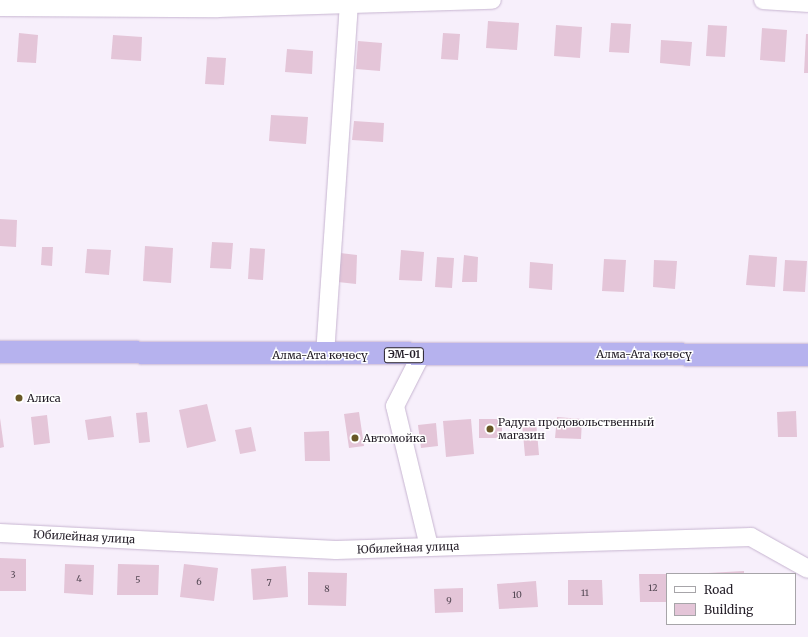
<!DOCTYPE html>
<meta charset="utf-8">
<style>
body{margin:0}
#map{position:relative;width:808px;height:637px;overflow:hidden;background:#f7effb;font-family:Merriweather,serif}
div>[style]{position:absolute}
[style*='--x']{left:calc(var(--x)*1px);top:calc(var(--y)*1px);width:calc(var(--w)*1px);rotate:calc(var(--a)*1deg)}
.building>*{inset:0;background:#e4c5d8}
.roads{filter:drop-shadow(0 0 1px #c7b5d1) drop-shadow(0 0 1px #c7b5d1)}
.minor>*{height:18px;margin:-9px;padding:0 9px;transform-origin:9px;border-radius:9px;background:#fff}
.highway>*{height:22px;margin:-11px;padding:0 11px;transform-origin:11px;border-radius:11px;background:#b6b2ee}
.dots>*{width:11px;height:11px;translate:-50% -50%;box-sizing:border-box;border:2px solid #fff;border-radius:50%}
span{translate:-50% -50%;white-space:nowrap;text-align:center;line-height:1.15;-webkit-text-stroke:3px #fff;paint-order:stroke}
.number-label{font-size:9px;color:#544854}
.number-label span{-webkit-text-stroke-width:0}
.shield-label span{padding:1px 3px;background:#fff;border:1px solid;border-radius:3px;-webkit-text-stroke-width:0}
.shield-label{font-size:10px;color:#241e28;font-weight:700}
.street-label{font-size:11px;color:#241e28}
.poi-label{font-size:11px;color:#241e28}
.left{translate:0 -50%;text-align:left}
.legend{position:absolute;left:666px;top:573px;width:130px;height:52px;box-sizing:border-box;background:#fff;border:1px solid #a7a5a9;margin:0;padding:5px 7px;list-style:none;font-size:12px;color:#241e28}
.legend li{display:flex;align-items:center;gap:8px;height:20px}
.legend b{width:20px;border:1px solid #a7a5a9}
</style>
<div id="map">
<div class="building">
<i style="clip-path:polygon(488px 21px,519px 23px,517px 50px,486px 48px)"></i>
<i style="clip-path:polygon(611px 23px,631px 24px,629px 53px,609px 52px)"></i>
<i style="clip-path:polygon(556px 25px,582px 27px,580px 58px,554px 56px)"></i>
<i style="clip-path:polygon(708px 25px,727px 26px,725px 57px,706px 56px)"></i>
<i style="clip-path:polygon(762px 28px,787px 30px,785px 62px,760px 60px)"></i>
<i style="clip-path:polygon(19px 33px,38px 35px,36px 63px,17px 62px)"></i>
<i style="clip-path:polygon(443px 33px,460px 34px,458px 60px,441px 59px)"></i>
<i style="clip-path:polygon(806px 34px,808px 34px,808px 73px,804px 73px)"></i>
<i style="clip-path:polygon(113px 35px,142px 37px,141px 61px,111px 59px)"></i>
<i style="clip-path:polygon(661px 40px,692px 42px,690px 66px,660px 63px)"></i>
<i style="clip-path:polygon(358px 41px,382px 43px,380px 71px,356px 69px)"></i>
<i style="clip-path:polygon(287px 49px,313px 51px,312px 74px,285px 72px)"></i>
<i style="clip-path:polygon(207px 57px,226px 58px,224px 85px,205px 84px)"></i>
<i style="clip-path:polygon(271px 115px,308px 117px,306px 144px,269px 141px)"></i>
<i style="clip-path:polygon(354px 121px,384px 123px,383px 142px,352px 140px)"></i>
<i style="clip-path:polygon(0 219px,17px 220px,16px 247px,0 246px)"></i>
<i style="clip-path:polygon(212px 242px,233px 243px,231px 269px,210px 268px)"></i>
<i style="clip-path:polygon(145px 246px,173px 248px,171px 283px,143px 281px)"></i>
<i style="clip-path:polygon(42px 247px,53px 247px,52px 266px,41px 265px)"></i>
<i style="clip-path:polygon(250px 248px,265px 249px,263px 280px,248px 279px)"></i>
<i style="clip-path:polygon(87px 249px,111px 250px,109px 275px,85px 273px)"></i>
<i style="clip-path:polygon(401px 250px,424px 252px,422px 281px,399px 280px)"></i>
<i style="clip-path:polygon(340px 253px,357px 255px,356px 284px,338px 282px)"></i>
<i style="clip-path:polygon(464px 255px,478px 257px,477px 282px,462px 282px)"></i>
<i style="clip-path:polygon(749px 255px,777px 257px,775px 287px,746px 285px)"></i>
<i style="clip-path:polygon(437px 257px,454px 258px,452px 288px,435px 287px)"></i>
<i style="clip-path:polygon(604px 259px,626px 260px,624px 292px,602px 291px)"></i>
<i style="clip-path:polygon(654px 260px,677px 261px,675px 289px,653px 287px)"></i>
<i style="clip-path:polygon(785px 260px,807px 261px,805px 292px,783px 291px)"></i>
<i style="clip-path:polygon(530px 262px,553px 264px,552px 290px,529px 288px)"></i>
<i style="clip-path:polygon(207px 404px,216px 441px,187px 448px,179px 410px)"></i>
<i style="clip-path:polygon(796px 411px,797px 437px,778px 437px,777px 412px)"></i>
<i style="clip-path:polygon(147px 412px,150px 442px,139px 443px,136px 413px)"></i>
<i style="clip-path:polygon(359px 412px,364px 446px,349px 448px,344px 414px)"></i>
<i style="clip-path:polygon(47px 415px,50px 443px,34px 445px,31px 417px)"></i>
<i style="clip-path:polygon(111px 416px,114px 437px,88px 440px,85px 420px)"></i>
<i style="clip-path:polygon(557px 417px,582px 419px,581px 439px,555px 438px)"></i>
<i style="clip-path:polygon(0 418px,4px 447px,0 448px)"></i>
<i style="clip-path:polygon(471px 419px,474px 454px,446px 457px,443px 421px)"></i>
<i style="clip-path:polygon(479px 419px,502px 419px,502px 438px,479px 438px)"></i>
<i style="clip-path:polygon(536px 421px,539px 455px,525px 456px,522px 423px)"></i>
<i style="clip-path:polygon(436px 423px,438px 446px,421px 448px,418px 425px)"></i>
<i style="clip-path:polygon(251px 427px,256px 451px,240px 454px,235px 430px)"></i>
<i style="clip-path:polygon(329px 431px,330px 461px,305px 461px,304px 432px)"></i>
<i style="clip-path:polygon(0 558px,26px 559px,26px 591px,0 591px)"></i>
<i style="clip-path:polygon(65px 564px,94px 565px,93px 595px,64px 593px)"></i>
<i style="clip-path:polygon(118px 564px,159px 565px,158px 595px,117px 595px)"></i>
<i style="clip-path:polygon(184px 564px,218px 568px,214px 601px,180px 597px)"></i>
<i style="clip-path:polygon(286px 566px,288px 597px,253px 600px,251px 569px)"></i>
<i style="clip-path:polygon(744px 571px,744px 574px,708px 574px,708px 573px)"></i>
<i style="clip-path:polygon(308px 572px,347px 573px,346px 606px,308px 605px)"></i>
<i style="clip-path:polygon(639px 574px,667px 574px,667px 602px,640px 602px)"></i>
<i style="clip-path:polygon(568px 580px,602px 580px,603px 605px,568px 605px)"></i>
<i style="clip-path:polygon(536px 581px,538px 607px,499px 609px,497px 584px)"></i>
<i style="clip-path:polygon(463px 588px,463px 612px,435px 613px,434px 589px)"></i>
</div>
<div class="roads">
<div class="minor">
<i style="--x:763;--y:0;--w:45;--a:3.8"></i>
<i style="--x:0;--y:7;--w:218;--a:0.3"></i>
<i style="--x:218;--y:8;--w:274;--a:-1.7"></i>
<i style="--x:325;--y:355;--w:356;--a:-86.1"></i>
<i style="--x:421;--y:355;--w:57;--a:117"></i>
<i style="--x:395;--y:406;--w:145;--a:76.4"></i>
<i style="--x:0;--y:533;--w:336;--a:2.9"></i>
<i style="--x:336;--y:550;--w:415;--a:-1.8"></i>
<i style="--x:751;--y:537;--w:65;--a:29.3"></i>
</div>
<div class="highway">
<i style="--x:0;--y:352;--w:808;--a:0.21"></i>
</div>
</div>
<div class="dots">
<i style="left:19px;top:398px;background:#685725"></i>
<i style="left:490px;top:429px;background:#685725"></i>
<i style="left:355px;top:438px;background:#685725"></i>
</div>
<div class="number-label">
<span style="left:13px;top:575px">3</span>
<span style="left:79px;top:579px">4</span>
<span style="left:138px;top:580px">5</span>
<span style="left:199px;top:582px">6</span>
<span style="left:269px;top:583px">7</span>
<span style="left:653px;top:588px">12</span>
<span style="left:327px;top:589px">8</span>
<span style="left:585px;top:593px">11</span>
<span style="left:517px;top:595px">10</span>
<span style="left:449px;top:601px">9</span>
</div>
<div class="shield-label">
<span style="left:404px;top:355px">ЭМ-01</span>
</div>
<div class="street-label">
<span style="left:644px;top:354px">Алма-Ата көчөсү</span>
<span style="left:320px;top:355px">Алма-Ата көчөсү</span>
<span style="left:84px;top:537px;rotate:3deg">Юбилейная улица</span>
<span style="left:408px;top:548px;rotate:-2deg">Юбилейная улица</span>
</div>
<div class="poi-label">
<span class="left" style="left:27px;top:398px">Алиса</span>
<span class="left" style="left:498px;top:429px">Радуга продовольственный<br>магазин</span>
<span class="left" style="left:363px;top:438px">Автомойка</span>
</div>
<ul class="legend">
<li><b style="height:5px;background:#fff"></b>Road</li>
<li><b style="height:11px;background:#e4c5d8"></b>Building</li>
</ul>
</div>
